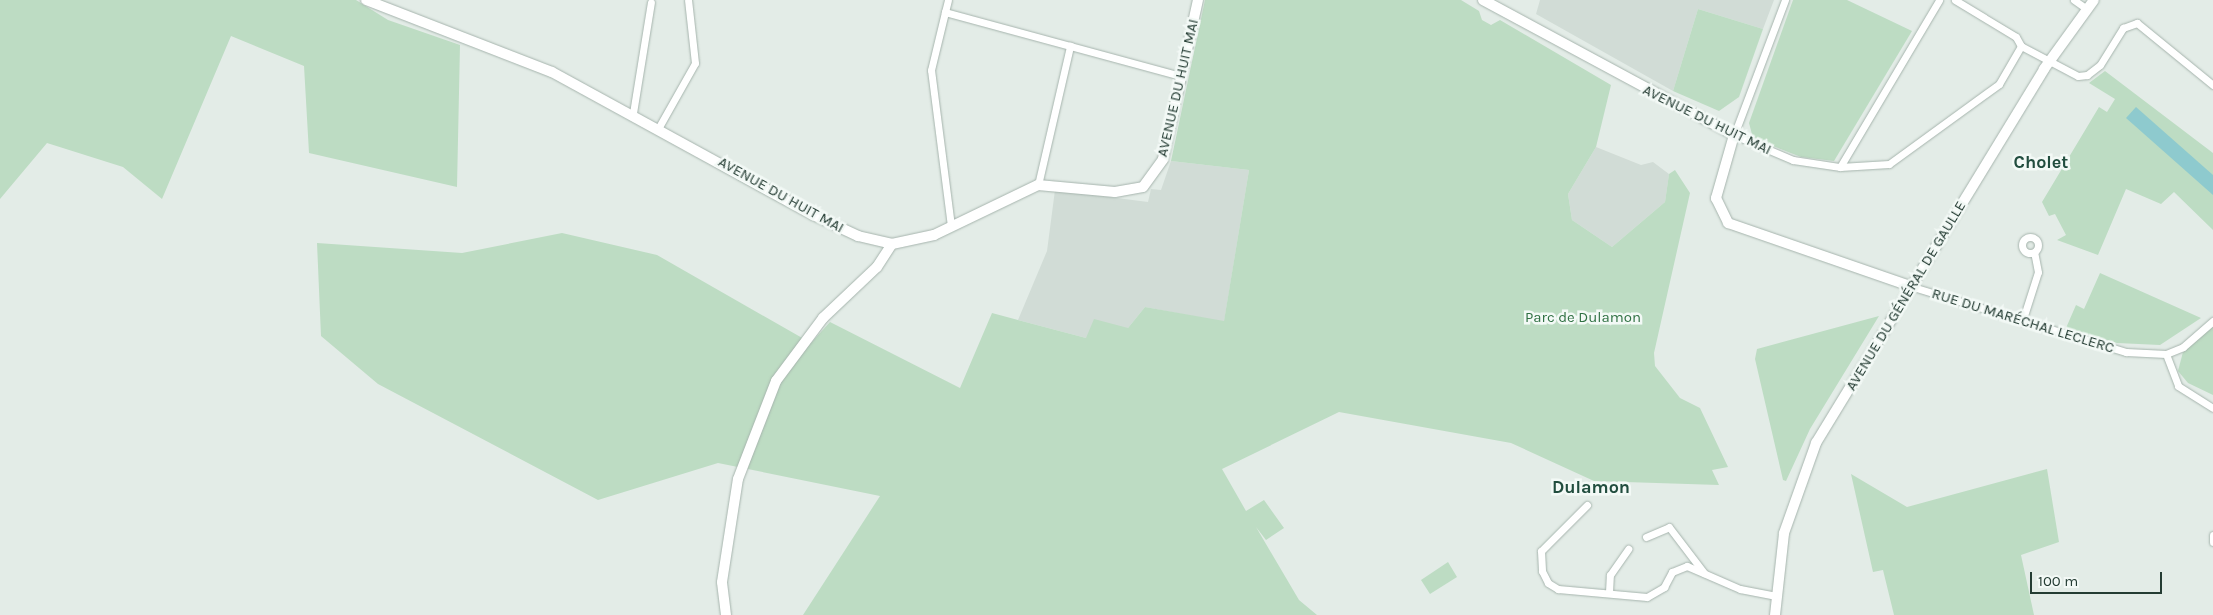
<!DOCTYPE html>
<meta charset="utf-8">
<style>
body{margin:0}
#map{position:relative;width:2213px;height:615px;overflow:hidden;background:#e3ece7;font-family:Karla,sans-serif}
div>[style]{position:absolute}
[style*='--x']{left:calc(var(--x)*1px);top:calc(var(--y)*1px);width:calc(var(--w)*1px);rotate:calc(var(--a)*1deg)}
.built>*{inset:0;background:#d1dcd6}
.green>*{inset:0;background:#bddcc3}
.water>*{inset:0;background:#8ecace}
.roads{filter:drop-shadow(0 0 1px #a6b4ad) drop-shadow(0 0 1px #a6b4ad)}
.street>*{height:7px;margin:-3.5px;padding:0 3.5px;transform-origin:3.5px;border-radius:3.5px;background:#fff}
.street>.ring{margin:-3.5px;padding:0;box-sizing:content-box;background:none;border:7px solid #fff;border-radius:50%}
.secondary>*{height:10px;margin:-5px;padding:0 5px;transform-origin:5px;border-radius:5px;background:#fff}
span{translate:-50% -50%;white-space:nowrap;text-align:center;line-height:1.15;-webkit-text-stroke:5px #f3f9f6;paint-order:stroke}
.street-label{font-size:15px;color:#243c33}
.park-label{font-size:15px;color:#307143}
.quarter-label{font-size:18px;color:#214d3e;font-weight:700}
.scale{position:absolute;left:2030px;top:572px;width:132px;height:22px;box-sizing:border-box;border:2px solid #243c33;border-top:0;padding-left:6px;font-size:15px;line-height:18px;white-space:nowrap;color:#243c33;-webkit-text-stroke:4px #f3f9f6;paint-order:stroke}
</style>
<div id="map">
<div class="built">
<i style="clip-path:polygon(1540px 0,1774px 0,1763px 29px,1698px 9px,1673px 91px,1536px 14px)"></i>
<i style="clip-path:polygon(1596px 147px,1641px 165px,1653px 162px,1669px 174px,1665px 202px,1612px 247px,1572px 220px,1568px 194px)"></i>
<i style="clip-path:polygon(1171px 161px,1249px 170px,1224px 322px,1145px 307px,1128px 328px,1086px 338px,1018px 320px,1047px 251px,1055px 190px,1148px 202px,1151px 189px,1161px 190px)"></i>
</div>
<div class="green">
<i style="clip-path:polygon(0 0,356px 0,388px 20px,460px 45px,457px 187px,309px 153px,304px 66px,231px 36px,162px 199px,123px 167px,47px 143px,0 199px)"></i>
<i style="clip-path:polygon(1205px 0,1461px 0,1479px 11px,1482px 20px,1491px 25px,1500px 20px,1611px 85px,1596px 147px,1568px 194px,1572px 220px,1612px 247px,1665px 202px,1669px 174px,1675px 170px,1690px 193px,1654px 353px,1655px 366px,1680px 398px,1700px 408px,1728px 467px,1712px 470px,1719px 485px,1594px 481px,1511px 443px,1339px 412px,1222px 469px,1246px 511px,1264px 500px,1284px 528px,1266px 540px,1256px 527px,1299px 600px,1317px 615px,803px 615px,880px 496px,718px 463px,598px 500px,378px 384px,321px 336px,317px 243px,462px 253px,562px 233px,657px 255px,811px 343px,830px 322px,960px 388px,992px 313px,1086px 338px,1094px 319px,1128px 328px,1145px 307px,1224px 321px,1249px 170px,1171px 161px)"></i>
<i style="clip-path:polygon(1793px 0,1847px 0,1912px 31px,1834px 161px,1801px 157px,1753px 138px,1749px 123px)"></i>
<i style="clip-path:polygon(1698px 9px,1763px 29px,1739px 97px,1719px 111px,1673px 91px)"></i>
<i style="clip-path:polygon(2105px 71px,2213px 153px,2213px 230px,2174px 192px,2161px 204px,2126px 189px,2098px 255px,2057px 240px,2066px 235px,2055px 214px,2049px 216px,2042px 202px,2099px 107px,2107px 112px,2115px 99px,2089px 83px)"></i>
<i style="clip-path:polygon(2100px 273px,2201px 318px,2160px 345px,2117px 343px,2066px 328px,2076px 305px,2084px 309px)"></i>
<i style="clip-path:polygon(1879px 316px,1810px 429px,1786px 481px,1783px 480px,1755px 359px,1757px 349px)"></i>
<i style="clip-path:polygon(2213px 325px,2213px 395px,2188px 383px,2178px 371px,2183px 352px)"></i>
<i style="clip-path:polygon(2047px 469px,2059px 542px,2021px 555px,2034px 615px,1894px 615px,1883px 570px,1873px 572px,1851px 474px,1907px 507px)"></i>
<i style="clip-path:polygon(1448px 562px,1457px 577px,1430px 594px,1421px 580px)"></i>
</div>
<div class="water">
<i style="clip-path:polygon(2136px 107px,2213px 175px,2213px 195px,2126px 118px)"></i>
</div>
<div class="roads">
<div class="street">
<i style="--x:1785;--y:0;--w:144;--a:110.7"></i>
<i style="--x:1734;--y:135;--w:64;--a:23"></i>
<i style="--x:1793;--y:160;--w:48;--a:8.5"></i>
<i style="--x:1840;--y:167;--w:49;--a:-3.5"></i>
<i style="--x:1889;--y:164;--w:136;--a:-36"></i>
<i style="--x:1999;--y:84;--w:44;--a:-59.9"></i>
<i style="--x:1955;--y:0;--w:71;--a:31.2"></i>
<i style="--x:2016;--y:37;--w:10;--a:61"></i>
<i style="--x:2074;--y:0;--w:16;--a:35"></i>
<i style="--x:945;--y:12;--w:12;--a:-76"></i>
<i style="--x:2021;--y:46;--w:64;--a:27.8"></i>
<i style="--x:2078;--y:76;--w:9;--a:-6"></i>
<i style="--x:2087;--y:75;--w:16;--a:-38"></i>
<i style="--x:2100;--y:65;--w:44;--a:-58.1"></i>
<i style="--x:2123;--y:28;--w:15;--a:-20"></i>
<i style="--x:2137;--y:23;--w:98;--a:39.2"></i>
<i style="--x:633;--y:113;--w:112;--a:-80.8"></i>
<i style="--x:659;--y:127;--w:73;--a:-60.6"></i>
<i style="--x:695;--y:63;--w:63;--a:-96.3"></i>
<i style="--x:1840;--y:167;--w:194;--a:-59.3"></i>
<i style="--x:1038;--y:185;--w:143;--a:-77"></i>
<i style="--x:951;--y:226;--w:157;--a:-97.3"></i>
<i style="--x:931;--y:70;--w:60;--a:-76.4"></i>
<i style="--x:945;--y:12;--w:245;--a:15.2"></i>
<i class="ring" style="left:2022px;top:237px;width:9px;height:9px"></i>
<i style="--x:1913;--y:287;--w:223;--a:17"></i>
<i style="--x:2126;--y:352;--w:40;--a:2.9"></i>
<i style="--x:2166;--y:354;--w:18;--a:-22"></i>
<i style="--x:2183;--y:347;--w:40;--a:-41"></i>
<i style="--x:2022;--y:322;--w:52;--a:-72.3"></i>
<i style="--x:2038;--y:272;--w:20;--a:-101"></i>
<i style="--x:2166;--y:354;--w:34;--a:69"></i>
<i style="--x:2178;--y:386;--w:41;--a:32.2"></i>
<i style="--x:1587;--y:505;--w:65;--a:135"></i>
<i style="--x:1541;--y:551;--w:20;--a:87"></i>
<i style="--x:1542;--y:571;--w:13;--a:63"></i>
<i style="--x:1548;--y:583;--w:12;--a:31"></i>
<i style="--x:1558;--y:589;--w:89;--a:5.1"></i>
<i style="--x:1647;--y:597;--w:20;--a:-30"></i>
<i style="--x:1664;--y:587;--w:17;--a:-62"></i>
<i style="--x:1672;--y:572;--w:16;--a:-22"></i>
<i style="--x:1687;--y:566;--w:58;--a:23.5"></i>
<i style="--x:1740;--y:589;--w:37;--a:11"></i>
<i style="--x:2213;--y:535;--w:7;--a:90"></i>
<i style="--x:1646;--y:537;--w:25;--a:-23"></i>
<i style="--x:1669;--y:527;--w:58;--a:52.7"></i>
<i style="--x:1609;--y:592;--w:17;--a:-87"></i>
<i style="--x:1610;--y:575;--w:32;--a:-55"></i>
</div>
<div class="secondary">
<i style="--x:366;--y:0;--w:199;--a:21.2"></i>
<i style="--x:552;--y:72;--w:298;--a:28.7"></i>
<i style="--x:813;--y:215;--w:50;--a:25"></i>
<i style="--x:858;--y:236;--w:35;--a:13"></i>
<i style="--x:892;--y:244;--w:43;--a:-12.1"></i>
<i style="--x:934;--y:235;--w:115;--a:-25.7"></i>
<i style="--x:1038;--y:185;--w:77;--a:5.2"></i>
<i style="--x:1115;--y:192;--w:28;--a:-10"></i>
<i style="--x:1143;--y:187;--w:34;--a:-54"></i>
<i style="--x:1163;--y:159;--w:163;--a:-77.6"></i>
<i style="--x:1483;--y:0;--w:285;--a:28.3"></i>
<i style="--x:1734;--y:135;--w:66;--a:105.9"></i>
<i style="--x:1716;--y:198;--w:28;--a:64"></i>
<i style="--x:1728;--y:223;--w:196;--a:19.1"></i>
<i style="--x:726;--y:615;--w:33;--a:-97"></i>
<i style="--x:722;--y:582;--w:104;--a:-81.2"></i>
<i style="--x:738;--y:479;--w:105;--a:-68.8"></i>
<i style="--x:776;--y:381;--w:79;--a:-53.3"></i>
<i style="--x:823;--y:318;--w:74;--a:-43.4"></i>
<i style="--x:877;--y:267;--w:27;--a:-57"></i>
<i style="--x:1775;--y:615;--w:82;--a:-83.7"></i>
<i style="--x:1784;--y:533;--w:96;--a:-70.4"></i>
<i style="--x:1816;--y:443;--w:438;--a:-58.6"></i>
<i style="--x:2044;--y:69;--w:85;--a:-54.1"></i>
</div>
</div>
<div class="street-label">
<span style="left:1178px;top:88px;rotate:-77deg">AVENUE DU HUIT MAI</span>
<span style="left:1707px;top:120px;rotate:26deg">AVENUE DU HUIT MAI</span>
<span style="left:781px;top:195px;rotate:29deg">AVENUE DU HUIT MAI</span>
<span style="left:1906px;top:296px;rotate:-59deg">AVENUE DU GÉNÉRAL DE GAULLE</span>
<span style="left:2023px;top:321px;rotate:17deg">RUE DU MARÉCHAL LECLERC</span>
</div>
<div class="park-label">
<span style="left:1583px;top:318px">Parc de Dulamon</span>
</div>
<div class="quarter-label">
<span style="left:2041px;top:162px">Cholet</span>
<span style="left:1591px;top:487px">Dulamon</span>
</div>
<div class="scale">100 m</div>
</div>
